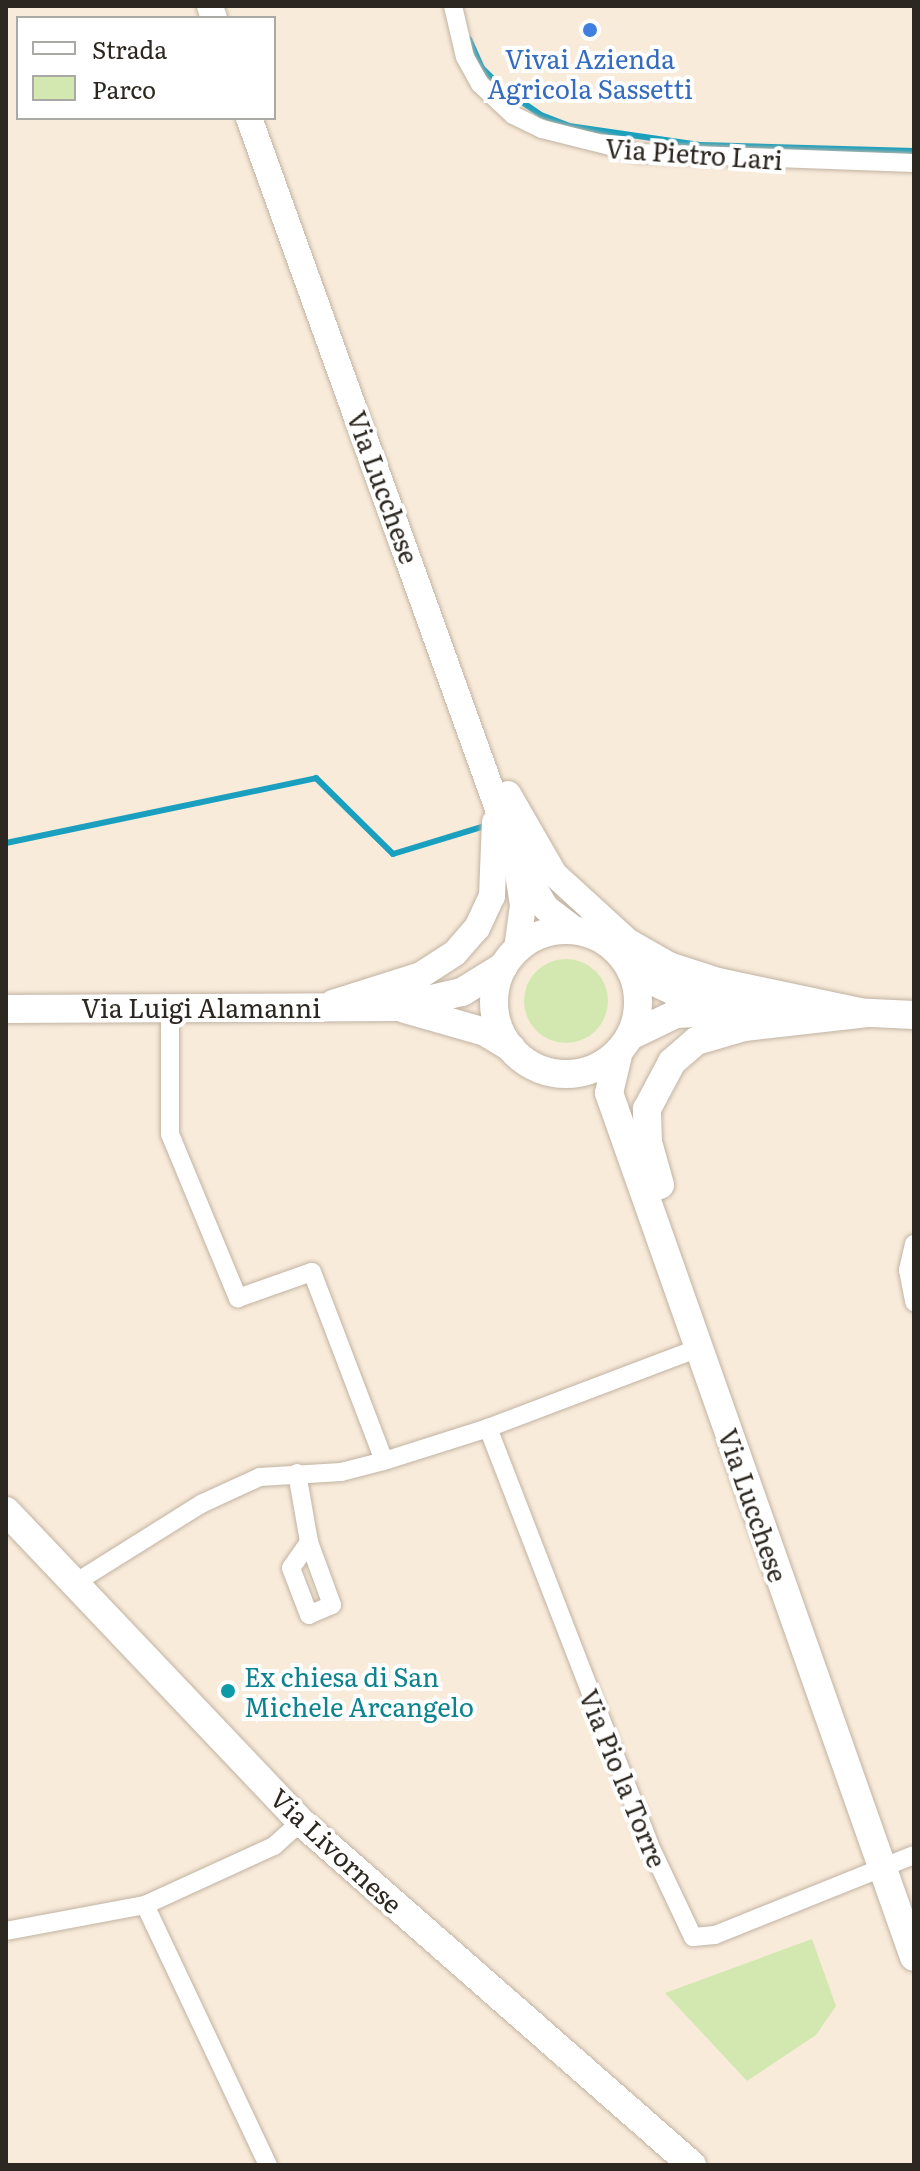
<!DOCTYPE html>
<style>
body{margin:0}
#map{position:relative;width:920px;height:2171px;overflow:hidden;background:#f9ebda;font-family:Literata,serif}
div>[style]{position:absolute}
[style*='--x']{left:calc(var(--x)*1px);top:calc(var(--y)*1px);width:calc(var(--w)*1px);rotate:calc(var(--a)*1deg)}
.green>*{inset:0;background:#d3e8b0}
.round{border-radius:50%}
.stream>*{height:6px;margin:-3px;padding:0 3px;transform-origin:3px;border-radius:3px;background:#1aa0be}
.roads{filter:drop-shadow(0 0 2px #c1b3a3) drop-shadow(0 0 2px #c1b3a3)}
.street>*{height:18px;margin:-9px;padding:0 9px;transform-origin:9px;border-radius:9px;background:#fff}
.secondary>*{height:26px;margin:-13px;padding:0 13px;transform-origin:13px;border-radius:13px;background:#fff}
.primary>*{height:28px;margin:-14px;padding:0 14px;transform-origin:14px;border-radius:14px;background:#fff}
.primary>.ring{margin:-14px;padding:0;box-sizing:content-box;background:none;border:28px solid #fff;border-radius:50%}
.dots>*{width:22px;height:22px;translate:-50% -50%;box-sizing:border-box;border:4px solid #fff;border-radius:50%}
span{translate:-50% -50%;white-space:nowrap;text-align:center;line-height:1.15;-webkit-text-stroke:8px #fff;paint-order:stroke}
.shop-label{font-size:26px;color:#366cbe}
.street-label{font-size:26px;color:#2c2720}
.culture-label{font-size:26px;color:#0d838f}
.left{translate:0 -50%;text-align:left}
.frame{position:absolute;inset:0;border:8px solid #2c2720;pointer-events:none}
.legend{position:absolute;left:16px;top:16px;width:260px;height:104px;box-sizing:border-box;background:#fff;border:2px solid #aba9a6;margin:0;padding:10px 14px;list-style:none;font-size:24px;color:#2c2720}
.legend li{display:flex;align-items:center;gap:16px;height:40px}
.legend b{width:40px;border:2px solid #aba9a6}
</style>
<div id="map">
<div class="green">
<i class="round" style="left:524px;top:959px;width:84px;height:84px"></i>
<i style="clip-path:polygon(812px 1939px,836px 2006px,816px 2035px,747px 2081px,665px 1993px)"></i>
</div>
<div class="stream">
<i style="--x:469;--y:39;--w:32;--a:66"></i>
<i style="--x:482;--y:68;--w:30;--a:45"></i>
<i style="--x:503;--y:89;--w:46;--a:34.4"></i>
<i style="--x:541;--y:115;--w:30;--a:21"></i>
<i style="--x:569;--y:126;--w:132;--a:8.3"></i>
<i style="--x:700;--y:145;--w:214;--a:1.6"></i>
<i style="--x:6;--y:843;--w:317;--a:-11.8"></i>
<i style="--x:316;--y:778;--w:108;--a:44.6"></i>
<i style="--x:393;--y:854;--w:93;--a:-16.9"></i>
</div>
<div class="roads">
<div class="street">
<i style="--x:453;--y:6;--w:52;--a:76.8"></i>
<i style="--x:465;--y:57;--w:31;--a:61"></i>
<i style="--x:480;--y:84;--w:45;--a:43.2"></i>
<i style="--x:513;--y:115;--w:32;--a:26"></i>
<i style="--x:542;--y:129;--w:99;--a:14"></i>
<i style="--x:638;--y:153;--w:276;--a:2.1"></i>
<i style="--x:170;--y:1007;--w:127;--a:90"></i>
<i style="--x:170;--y:1134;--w:178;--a:67.5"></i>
<i style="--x:238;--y:1298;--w:78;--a:-19.4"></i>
<i style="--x:312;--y:1272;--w:202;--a:69.1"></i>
<i style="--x:914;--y:1244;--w:27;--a:103"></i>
<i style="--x:908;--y:1270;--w:33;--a:79"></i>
<i style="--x:488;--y:1428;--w:446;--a:68.8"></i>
<i style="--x:649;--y:1844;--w:103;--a:64.7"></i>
<i style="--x:693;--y:1937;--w:22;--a:-5"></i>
<i style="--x:715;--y:1935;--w:214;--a:-21.9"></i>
<i style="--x:297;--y:1473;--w:70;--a:80.1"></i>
<i style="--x:309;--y:1542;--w:67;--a:69.9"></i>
<i style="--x:332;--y:1605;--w:25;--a:157"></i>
<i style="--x:309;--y:1615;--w:50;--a:-111"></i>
<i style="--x:291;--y:1568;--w:32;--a:-55"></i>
<i style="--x:75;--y:1583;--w:149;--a:-32.1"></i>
<i style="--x:201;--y:1504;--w:65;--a:-24.6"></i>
<i style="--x:260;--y:1477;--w:81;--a:-3.5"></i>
<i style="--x:341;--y:1472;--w:44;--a:-14.3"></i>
<i style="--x:384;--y:1461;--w:109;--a:-17.6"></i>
<i style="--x:488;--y:1428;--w:226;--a:-20.8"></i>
<i style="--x:145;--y:1905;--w:288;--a:64.7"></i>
<i style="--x:6;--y:1931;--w:141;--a:-10.6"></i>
<i style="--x:145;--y:1905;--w:142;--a:-24.6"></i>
<i style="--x:274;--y:1846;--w:36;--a:-42"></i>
</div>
<div class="secondary">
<i style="--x:210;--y:6;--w:13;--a:72"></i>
<i style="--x:249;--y:118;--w:784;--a:70.18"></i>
<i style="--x:515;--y:856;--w:61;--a:59.2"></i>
<i style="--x:546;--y:908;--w:36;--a:37"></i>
<i style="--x:508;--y:794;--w:92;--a:60.1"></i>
<i style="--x:554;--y:874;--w:99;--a:42.5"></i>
<i style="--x:627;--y:941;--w:48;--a:29.7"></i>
<i style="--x:669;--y:965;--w:52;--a:18.1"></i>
<i style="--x:718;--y:981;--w:145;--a:11.9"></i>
<i style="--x:517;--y:949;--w:44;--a:-82.2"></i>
<i style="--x:523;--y:905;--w:33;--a:-99"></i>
<i style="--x:333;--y:1003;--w:92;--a:-17.7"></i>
<i style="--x:421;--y:975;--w:40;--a:-32.9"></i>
<i style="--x:455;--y:953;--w:33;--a:-49"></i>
<i style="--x:477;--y:928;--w:35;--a:-65"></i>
<i style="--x:492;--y:896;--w:74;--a:-87.7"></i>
</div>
<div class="primary">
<i class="ring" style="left:494px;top:930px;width:116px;height:116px"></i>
<i style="--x:631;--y:971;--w:52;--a:25.1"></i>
<i style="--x:678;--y:993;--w:44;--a:13.1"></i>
<i style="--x:6;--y:1009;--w:391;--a:-0.3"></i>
<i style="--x:397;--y:1007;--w:67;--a:-13"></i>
<i style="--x:462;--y:992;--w:49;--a:-31.8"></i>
<i style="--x:405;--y:1009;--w:83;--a:16"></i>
<i style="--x:485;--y:1032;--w:31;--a:31"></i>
<i style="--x:851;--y:1012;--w:63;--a:2.7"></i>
<i style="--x:630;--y:1036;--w:51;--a:-25.6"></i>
<i style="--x:676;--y:1014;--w:105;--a:-2.7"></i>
<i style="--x:619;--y:1051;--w:43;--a:103.4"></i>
<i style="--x:609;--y:1093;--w:916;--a:70.56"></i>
<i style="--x:660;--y:1185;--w:45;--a:-105.6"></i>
<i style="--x:648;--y:1142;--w:33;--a:-92"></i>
<i style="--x:647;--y:1109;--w:53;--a:-62"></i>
<i style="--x:672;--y:1062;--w:32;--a:-41"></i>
<i style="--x:696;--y:1041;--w:50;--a:-16.3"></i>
<i style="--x:744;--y:1027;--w:126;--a:-6.4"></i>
<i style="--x:6;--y:1511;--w:429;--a:46.5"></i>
<i style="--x:301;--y:1822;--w:520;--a:41.26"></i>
</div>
</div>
<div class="dots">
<i style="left:590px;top:30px;background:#3f7fe0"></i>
<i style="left:228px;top:1691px;background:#0f9aa8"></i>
</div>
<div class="shop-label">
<span style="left:590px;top:73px">Vivai Azienda<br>Agricola Sassetti</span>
</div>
<div class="street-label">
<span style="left:694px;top:153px;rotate:4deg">Via Pietro Lari</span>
<span style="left:384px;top:487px;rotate:70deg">Via Lucchese</span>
<span style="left:201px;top:1007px">Via Luigi Alamanni</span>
<span style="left:754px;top:1505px;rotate:71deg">Via Lucchese</span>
<span style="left:624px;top:1778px;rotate:68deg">Via Pio la Torre</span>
<span style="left:337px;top:1850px;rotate:43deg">Via Livornese</span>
</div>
<div class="culture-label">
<span class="left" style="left:244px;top:1691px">Ex chiesa di San<br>Michele Arcangelo</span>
</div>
<div class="frame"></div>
<ul class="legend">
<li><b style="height:10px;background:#fff"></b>Strada</li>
<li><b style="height:22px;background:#d3e8b0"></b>Parco</li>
</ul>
</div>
